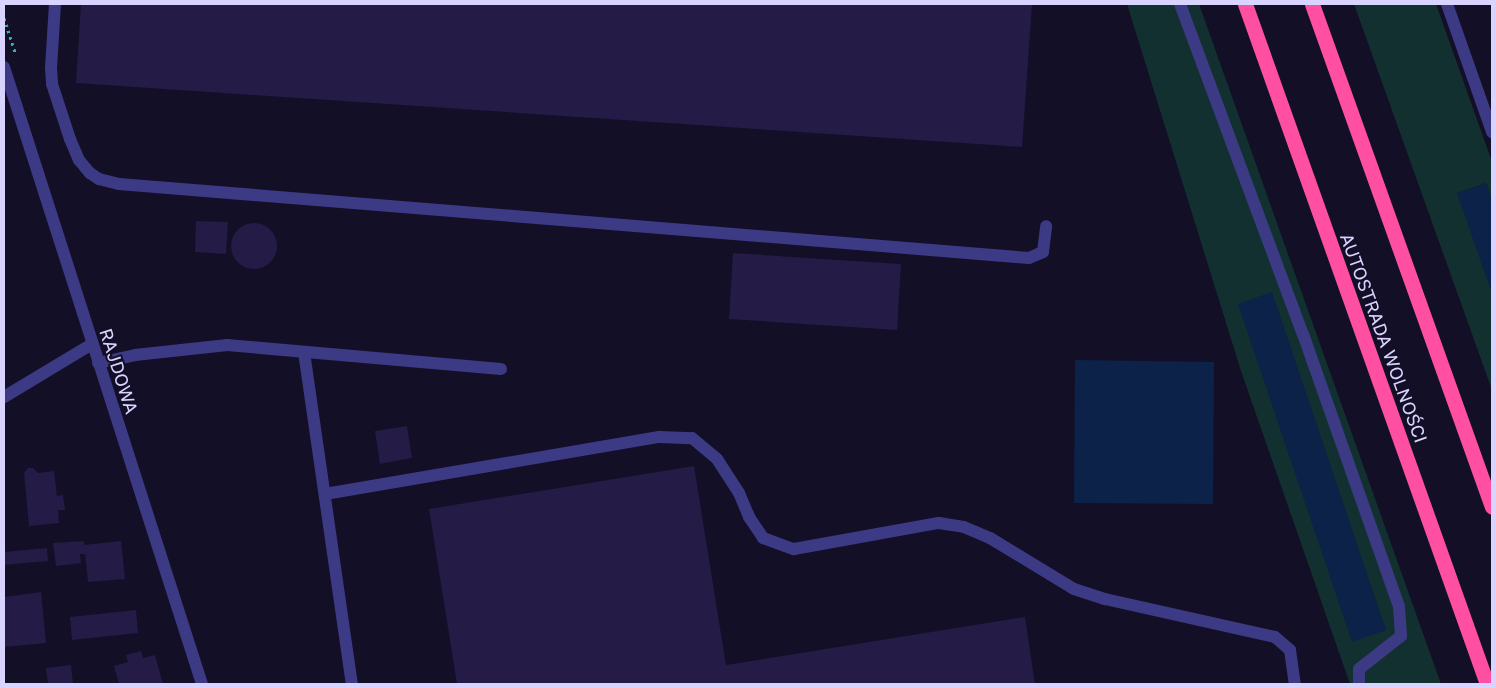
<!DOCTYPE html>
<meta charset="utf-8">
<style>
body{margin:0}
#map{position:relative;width:1496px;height:688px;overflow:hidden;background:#130f26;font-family:"Golos Text",sans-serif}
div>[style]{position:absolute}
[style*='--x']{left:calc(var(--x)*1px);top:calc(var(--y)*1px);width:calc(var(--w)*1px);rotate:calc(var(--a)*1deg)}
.green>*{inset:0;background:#12302f}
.water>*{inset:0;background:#0c2248}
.building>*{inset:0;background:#241b47}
.round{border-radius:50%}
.path>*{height:3px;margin-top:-1.5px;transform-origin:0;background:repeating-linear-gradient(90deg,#2fb8b0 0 2.5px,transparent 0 6.5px)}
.minor>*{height:12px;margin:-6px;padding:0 6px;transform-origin:6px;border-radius:6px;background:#3d3a85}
.highway>*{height:15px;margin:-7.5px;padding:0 7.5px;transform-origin:7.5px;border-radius:7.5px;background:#ff4fa3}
span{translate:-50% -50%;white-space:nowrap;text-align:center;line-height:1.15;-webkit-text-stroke:4px #130f26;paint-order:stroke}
.street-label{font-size:18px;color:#d9d4ff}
.frame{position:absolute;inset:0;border:5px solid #d9d4ff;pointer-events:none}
</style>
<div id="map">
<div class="green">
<i style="clip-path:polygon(1127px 4px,1199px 4px,1441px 684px,1350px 684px,1241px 371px)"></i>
<i style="clip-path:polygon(1354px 4px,1436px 4px,1492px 162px,1492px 201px,1486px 183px,1458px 193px,1492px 293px,1492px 390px)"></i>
</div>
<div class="water">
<i style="clip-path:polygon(1486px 183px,1492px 201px,1492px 293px,1457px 193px)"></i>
<i style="clip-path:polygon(1272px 292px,1386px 630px,1352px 642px,1238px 304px)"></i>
<i style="clip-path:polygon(1075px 360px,1214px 362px,1213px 504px,1074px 503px)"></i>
</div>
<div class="building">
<i style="clip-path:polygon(81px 4px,1032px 4px,1022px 147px,76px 83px)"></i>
<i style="clip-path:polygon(196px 221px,228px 222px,226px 254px,195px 252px)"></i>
<i class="round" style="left:231px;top:223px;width:46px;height:46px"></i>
<i style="clip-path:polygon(733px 253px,901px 264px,897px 330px,729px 319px)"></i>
<i style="clip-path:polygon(407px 426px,412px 458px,380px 464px,375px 431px)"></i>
<i style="clip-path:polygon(694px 466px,726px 665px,1025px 617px,1035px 684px,457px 684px,429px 509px)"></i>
<i style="clip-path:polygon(28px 468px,33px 468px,38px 473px,54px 471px,57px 496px,63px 495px,65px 510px,58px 510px,59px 523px,29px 526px,24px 473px)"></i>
<i style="clip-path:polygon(84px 541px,84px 545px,121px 541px,125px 579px,88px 582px,85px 554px,80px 554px,81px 563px,56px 566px,53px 543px)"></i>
<i style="clip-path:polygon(47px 548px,48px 561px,4px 565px,4px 552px)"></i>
<i style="clip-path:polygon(41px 592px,46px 643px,4px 647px,4px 597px)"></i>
<i style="clip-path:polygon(136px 610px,138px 633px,72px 640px,70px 617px)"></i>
<i style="clip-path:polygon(141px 651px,143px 658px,155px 655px,163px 684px,119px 684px,114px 666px,128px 662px,126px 655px)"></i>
<i style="clip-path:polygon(71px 665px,73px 684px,48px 684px,46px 668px)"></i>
</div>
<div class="path">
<i style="--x:4;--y:18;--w:36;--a:72"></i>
</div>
<div class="minor">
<i style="--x:55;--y:4;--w:64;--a:93.6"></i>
<i style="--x:51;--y:68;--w:16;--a:86"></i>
<i style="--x:52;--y:84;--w:58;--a:71.9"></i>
<i style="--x:70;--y:139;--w:23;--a:67"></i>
<i style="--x:79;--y:160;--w:17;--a:50"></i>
<i style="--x:90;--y:173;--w:11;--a:34"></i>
<i style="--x:99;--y:179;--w:21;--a:14"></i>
<i style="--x:119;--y:184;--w:913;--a:4.65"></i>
<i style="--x:1029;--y:258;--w:15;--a:-23"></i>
<i style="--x:1043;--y:252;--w:26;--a:-83"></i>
<i style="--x:1180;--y:4;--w:352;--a:69.6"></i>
<i style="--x:1303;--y:334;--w:289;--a:70.6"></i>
<i style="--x:1399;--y:607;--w:29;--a:86"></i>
<i style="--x:1401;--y:636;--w:53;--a:141.8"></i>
<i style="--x:1359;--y:669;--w:15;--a:90"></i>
<i style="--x:1447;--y:4;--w:136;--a:70.6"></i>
<i style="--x:4;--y:67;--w:648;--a:72.21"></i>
<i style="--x:304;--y:352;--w:335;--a:81.8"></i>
<i style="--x:98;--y:363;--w:38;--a:-12"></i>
<i style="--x:135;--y:355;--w:93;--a:-6.2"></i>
<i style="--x:227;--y:345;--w:275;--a:5"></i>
<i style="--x:4;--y:397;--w:103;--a:-31.1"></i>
<i style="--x:325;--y:494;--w:339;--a:-9.7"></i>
<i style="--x:659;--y:437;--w:33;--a:2"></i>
<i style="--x:692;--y:438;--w:33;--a:40"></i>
<i style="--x:717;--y:459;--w:40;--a:57.1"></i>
<i style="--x:739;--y:493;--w:26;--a:67"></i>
<i style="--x:749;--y:517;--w:25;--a:56"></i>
<i style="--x:763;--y:538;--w:33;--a:20"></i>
<i style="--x:794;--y:549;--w:147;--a:-10.2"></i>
<i style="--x:939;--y:523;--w:25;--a:9"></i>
<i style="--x:964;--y:527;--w:28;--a:23"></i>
<i style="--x:990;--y:538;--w:98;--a:31.3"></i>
<i style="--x:1074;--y:589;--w:33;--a:18"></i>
<i style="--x:1105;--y:599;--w:174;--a:12.6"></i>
<i style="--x:1275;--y:637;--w:20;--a:41"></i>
<i style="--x:1290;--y:650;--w:34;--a:82"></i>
</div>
<div class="highway">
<i style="--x:1245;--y:4;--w:722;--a:70.41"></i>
<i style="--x:1312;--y:4;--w:534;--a:70.31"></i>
</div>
<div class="street-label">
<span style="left:1384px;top:338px;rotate:70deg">AUTOSTRADA WOLNOŚCI</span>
<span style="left:119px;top:371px;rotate:72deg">RAJDOWA</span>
</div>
<div class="frame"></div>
</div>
